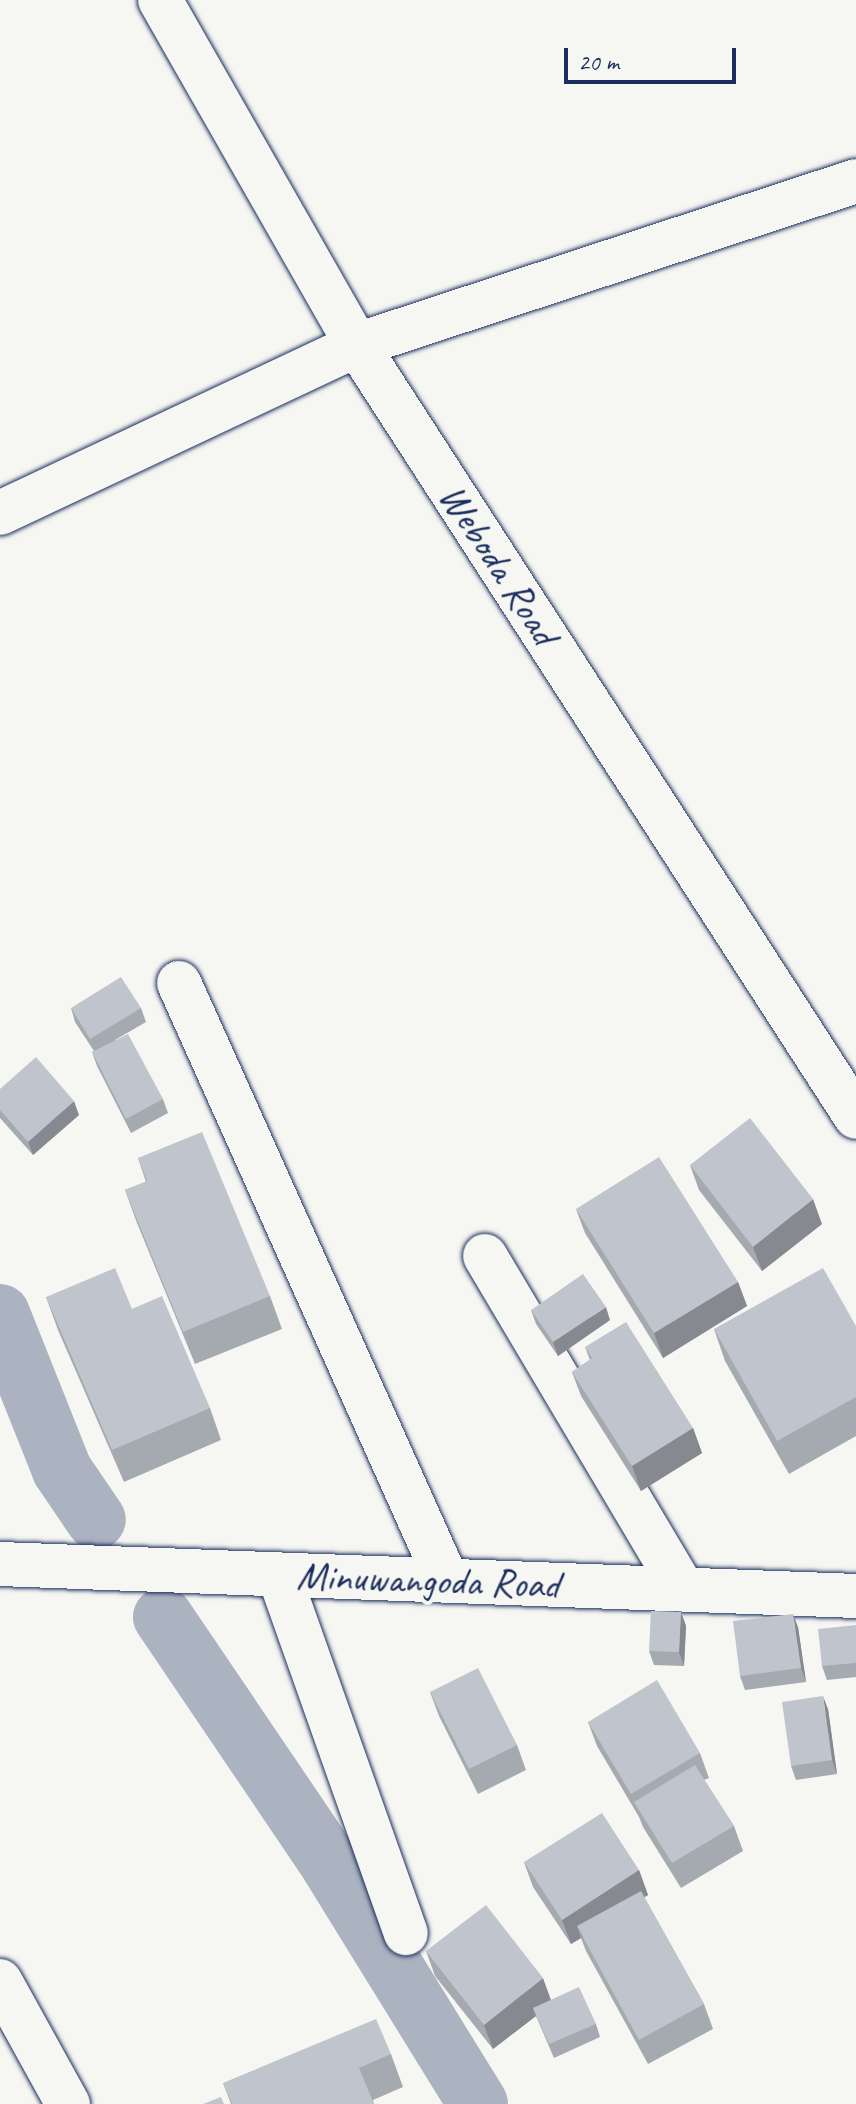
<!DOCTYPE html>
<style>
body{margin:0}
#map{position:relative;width:856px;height:2104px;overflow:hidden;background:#f6f6f2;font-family:Caveat,sans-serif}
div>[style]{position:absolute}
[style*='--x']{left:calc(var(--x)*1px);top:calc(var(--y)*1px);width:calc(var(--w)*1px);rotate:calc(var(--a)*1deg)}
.canal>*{height:60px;margin:-30px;padding:0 30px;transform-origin:30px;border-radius:30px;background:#abb2c0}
.roads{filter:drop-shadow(0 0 2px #1b2f5e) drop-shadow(0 0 2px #1b2f5e)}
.minor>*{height:44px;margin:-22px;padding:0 22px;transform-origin:22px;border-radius:22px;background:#f6f6f2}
.tertiary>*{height:44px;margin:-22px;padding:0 22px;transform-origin:22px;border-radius:22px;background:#f6f6f2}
.primary>*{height:44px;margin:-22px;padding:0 22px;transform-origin:22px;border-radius:22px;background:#f6f6f2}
.wall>*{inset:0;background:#a5a9b0}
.shaded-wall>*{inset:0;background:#868990}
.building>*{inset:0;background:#c0c4cd}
span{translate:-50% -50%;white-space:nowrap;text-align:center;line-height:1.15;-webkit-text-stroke:8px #f6f6f2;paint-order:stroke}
.street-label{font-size:40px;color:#1b2f5e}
.scale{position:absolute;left:564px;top:48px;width:172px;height:36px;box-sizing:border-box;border:4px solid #1b2f5e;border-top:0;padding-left:10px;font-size:24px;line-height:28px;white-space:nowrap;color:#1b2f5e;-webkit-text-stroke:6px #f6f6f2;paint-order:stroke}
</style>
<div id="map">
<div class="canal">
<i style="--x:0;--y:1314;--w:168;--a:68.3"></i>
<i style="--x:62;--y:1470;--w:60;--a:55.8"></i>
<i style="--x:163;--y:1617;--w:289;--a:55.9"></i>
<i style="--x:325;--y:1856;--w:291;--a:58.3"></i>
</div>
<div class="roads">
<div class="minor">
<i style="--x:0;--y:513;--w:395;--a:-25.2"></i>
<i style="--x:357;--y:345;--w:525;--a:-18.19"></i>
<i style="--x:179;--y:983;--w:655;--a:65.86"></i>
<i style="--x:485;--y:1256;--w:388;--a:59.3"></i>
<i style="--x:279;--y:1575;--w:380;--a:70.5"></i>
<i style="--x:0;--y:1981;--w:141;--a:61.1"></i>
</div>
<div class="tertiary">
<i style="--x:160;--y:0;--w:397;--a:60.3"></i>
<i style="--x:357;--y:345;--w:919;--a:57.12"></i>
</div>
<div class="primary">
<i style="--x:0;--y:1564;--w:857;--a:2.14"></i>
</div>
</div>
<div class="wall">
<i style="clip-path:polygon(71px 1008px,141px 1008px,146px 1022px,115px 1040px,163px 1099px,168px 1113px,131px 1133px,97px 1066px,92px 1052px,94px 1051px,75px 1022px)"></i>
<i style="clip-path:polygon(0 1089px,79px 1115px,33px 1155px,0 1118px)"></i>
<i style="clip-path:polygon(138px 1158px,270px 1296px,282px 1329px,195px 1364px,137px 1223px,125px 1190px,146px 1182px)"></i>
<i style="clip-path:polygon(690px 1165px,822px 1224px,762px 1271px,699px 1190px)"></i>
<i style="clip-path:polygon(576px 1209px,738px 1282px,747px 1306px,663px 1358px,585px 1233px)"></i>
<i style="clip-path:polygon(46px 1297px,132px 1309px,210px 1408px,221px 1440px,124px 1482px,58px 1330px)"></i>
<i style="clip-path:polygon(531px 1310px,610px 1320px,558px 1356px,536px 1324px)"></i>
<i style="clip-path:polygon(856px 1326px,856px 1436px,789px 1474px,725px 1361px,714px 1329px)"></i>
<i style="clip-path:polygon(585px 1347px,693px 1428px,702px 1453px,641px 1491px,581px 1396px,572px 1372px,590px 1360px)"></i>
<i style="clip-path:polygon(681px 1612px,686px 1626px,684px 1666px,654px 1665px,649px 1651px)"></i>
<i style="clip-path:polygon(856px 1625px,856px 1677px,827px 1680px,822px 1666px)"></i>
<i style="clip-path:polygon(798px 1627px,806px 1682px,745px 1690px,740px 1676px)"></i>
<i style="clip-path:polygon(430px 1692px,517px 1745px,526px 1770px,478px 1794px,439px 1716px)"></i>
<i style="clip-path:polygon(828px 1709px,837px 1774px,796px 1780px,791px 1766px)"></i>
<i style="clip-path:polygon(588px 1722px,700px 1753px,709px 1778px,704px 1780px,734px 1826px,743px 1851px,681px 1888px,643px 1827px,639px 1817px,597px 1746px)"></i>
<i style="clip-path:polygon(524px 1862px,639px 1870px,648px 1895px,644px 1897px,704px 2004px,713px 2029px,648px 2064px,586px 1951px,581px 1938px,571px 1944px,533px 1887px)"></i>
<i style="clip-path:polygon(426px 1951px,551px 2000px,596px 2024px,600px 2037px,554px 2058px,536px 2016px,493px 2049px,435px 1976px)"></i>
<i style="clip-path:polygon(391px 2054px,403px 2087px,373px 2100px,374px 2104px,231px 2104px,223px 2083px)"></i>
</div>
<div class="shaded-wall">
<i style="clip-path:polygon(74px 1101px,79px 1115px,33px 1155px,28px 1142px)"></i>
<i style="clip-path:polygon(813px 1199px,822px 1224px,762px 1271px,753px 1247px)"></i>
<i style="clip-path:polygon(738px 1282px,747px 1306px,663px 1358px,654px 1333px)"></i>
<i style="clip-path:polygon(606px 1307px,610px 1320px,558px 1356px,553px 1342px)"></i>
<i style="clip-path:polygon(693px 1428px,702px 1453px,641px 1491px,632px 1466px)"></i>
<i style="clip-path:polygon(681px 1612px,686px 1626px,684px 1666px,679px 1652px)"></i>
<i style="clip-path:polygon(793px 1614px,798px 1627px,806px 1682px,801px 1668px)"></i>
<i style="clip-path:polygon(823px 1696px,828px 1709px,837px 1774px,832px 1760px)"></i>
<i style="clip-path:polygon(639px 1870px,648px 1895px,582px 1937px,577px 1926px,581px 1938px,571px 1944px,562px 1920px)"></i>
<i style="clip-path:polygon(543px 1978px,552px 2003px,533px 2008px,536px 2016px,493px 2049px,484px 2025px)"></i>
</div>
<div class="building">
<i style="clip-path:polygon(121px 977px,141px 1008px,90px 1039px,71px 1008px)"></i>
<i style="clip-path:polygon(128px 1034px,163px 1099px,126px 1119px,92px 1052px)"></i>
<i style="clip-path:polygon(36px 1057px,74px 1101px,28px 1142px,0 1110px,0 1089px)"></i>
<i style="clip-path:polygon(750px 1118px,813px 1199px,753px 1247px,690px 1165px)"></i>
<i style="clip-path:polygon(202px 1132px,270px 1296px,183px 1332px,125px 1190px,147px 1181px,138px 1158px)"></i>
<i style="clip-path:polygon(659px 1157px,738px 1282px,654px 1333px,576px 1209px)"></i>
<i style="clip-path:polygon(115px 1268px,132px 1309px,162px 1296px,210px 1408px,112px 1450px,46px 1297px)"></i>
<i style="clip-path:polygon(823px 1268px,856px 1326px,856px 1397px,777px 1441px,714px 1329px)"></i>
<i style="clip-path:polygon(583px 1274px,606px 1307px,553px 1342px,531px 1310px)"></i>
<i style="clip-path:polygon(626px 1322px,693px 1428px,632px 1466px,572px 1372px,592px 1358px,585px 1347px)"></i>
<i style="clip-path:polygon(651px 1611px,681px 1612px,679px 1652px,649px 1651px)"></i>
<i style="clip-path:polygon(793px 1614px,801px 1668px,740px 1676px,733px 1621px)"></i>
<i style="clip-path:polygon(856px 1625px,856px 1663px,822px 1666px,818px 1629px)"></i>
<i style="clip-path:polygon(478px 1668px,517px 1745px,469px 1769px,430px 1692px)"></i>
<i style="clip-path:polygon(657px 1680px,700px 1753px,631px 1794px,588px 1722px)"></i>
<i style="clip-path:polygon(823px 1696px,832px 1760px,791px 1766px,782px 1702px)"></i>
<i style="clip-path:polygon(695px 1765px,734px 1826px,672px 1863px,634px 1802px)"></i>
<i style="clip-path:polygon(602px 1813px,639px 1870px,562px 1920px,524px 1862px)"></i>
<i style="clip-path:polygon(641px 1891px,704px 2004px,639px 2040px,577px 1926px)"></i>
<i style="clip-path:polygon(486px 1905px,543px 1978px,484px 2025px,426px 1951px)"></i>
<i style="clip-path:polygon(579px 1987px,596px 2024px,549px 2044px,533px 2008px)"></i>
<i style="clip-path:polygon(376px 2019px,391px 2054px,359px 2068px,374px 2104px,232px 2104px,223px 2083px)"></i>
<i style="clip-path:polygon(221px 2097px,224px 2104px,203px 2104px)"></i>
</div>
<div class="street-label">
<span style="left:499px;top:564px;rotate:57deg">Weboda Road</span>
<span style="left:428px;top:1580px;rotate:2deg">Minuwangoda Road</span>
</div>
<div class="scale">20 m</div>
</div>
